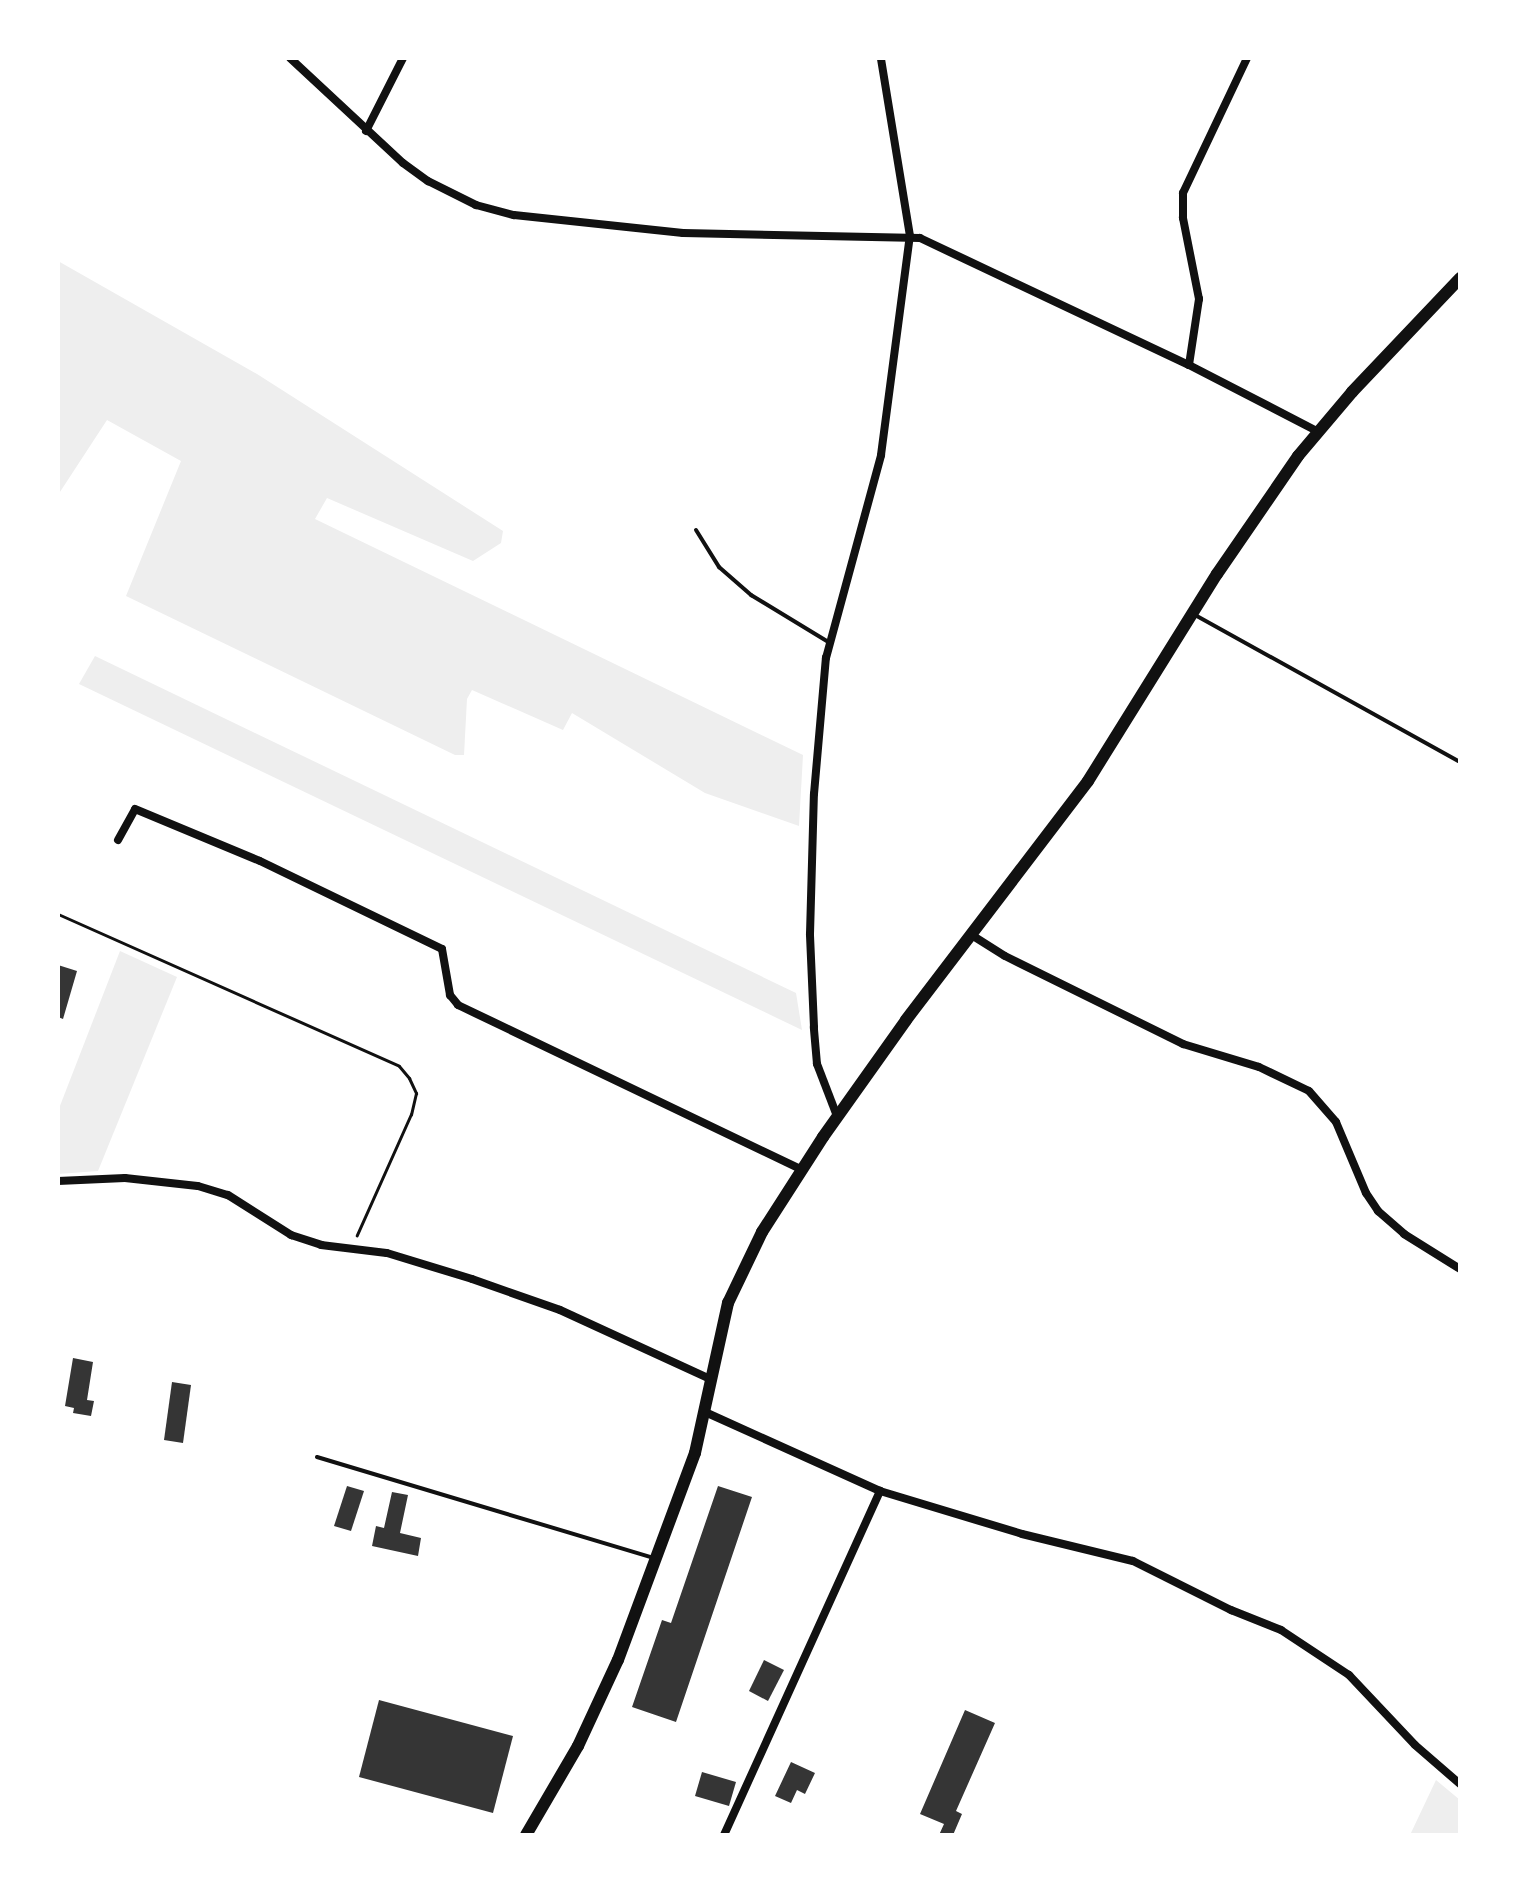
<!DOCTYPE html>
<style>
body{margin:0}
#map{position:relative;width:1518px;height:1893px;overflow:hidden;background:#fff;font-family:"Work Sans",sans-serif}
div>[style]{position:absolute}
[style*='--x']{left:calc(var(--x)*1px);top:calc(var(--y)*1px);width:calc(var(--w)*1px);rotate:calc(var(--a)*1deg)}
.green>*{inset:0;background:#eee}
.building>*{inset:0;background:#353535}
.path>*{height:3px;margin:-1.5px;padding:0 1.5px;transform-origin:1.5px;border-radius:1.5px;background:#111}
.service>*{height:4px;margin:-2px;padding:0 2px;transform-origin:2px;border-radius:2px;background:#111}
.minor>*{height:8px;margin:-4px;padding:0 4px;transform-origin:4px;border-radius:4px;background:#111}
.secondary>*{height:12px;margin:-6px;padding:0 6px;transform-origin:6px;border-radius:6px;background:#111}
span{translate:-50% -50%;white-space:nowrap;text-align:center;line-height:1.15;-webkit-text-stroke:8px #fff;paint-order:stroke}
.frame{position:absolute;inset:0;border:60px solid #fff;pointer-events:none}
</style>
<div id="map">
<div class="green">
<i style="clip-path:polygon(58px 261px,257px 374px,503px 531px,501px 543px,473px 561px,327px 498px,315px 519px,803px 755px,799px 826px,705px 793px,572px 713px,563px 730px,472px 690px,467px 699px,464px 755px,455px 755px,126px 596px,181px 461px,107px 420px,58px 495px)"></i>
<i style="clip-path:polygon(95px 656px,796px 993px,802px 1030px,79px 684px)"></i>
<i style="clip-path:polygon(120px 951px,177px 977px,98px 1171px,58px 1174px,58px 1111px)"></i>
<i style="clip-path:polygon(1436px 1780px,1460px 1800px,1460px 1835px,1410px 1835px)"></i>
</div>
<div class="building">
<i style="clip-path:polygon(58px 965px,77px 971px,63px 1019px,58px 1017px)"></i>
<i style="clip-path:polygon(73px 1358px,93px 1362px,87px 1400px,94px 1401px,91px 1416px,73px 1413px,74px 1408px,65px 1406px)"></i>
<i style="clip-path:polygon(172px 1382px,191px 1385px,183px 1443px,164px 1440px)"></i>
<i style="clip-path:polygon(347px 1486px,364px 1491px,351px 1531px,334px 1526px)"></i>
<i style="clip-path:polygon(718px 1486px,752px 1497px,676px 1722px,632px 1707px,662px 1620px,671px 1623px)"></i>
<i style="clip-path:polygon(392px 1492px,408px 1495px,400px 1533px,421px 1538px,418px 1556px,372px 1546px,376px 1526px,384px 1528px)"></i>
<i style="clip-path:polygon(764px 1660px,784px 1670px,768px 1701px,749px 1691px)"></i>
<i style="clip-path:polygon(379px 1700px,513px 1736px,493px 1813px,359px 1777px)"></i>
<i style="clip-path:polygon(965px 1710px,995px 1723px,956px 1811px,962px 1814px,953px 1835px,939px 1835px,944px 1824px,920px 1814px)"></i>
<i style="clip-path:polygon(791px 1762px,815px 1773px,805px 1794px,797px 1790px,791px 1803px,775px 1796px)"></i>
<i style="clip-path:polygon(702px 1772px,736px 1782px,729px 1806px,695px 1796px)"></i>
</div>
<div class="path">
<i style="--x:58;--y:914;--w:373;--a:24"></i>
<i style="--x:399;--y:1066;--w:16;--a:50"></i>
<i style="--x:409;--y:1078;--w:17;--a:65"></i>
<i style="--x:416;--y:1093;--w:22;--a:103"></i>
<i style="--x:411;--y:1114;--w:133;--a:114.1"></i>
</div>
<div class="service">
<i style="--x:696;--y:530;--w:44;--a:58.1"></i>
<i style="--x:719;--y:567;--w:43;--a:41.2"></i>
<i style="--x:751;--y:595;--w:92;--a:31.3"></i>
<i style="--x:1195;--y:615;--w:303;--a:29"></i>
<i style="--x:317;--y:1457;--w:352;--a:16.7"></i>
</div>
<div class="minor">
<i style="--x:290;--y:58;--w:154;--a:42.9"></i>
<i style="--x:403;--y:163;--w:31;--a:36"></i>
<i style="--x:428;--y:181;--w:54;--a:26.6"></i>
<i style="--x:476;--y:205;--w:39;--a:15"></i>
<i style="--x:514;--y:215;--w:170;--a:6.1"></i>
<i style="--x:683;--y:233;--w:237;--a:1.2"></i>
<i style="--x:920;--y:238;--w:297;--a:25.3"></i>
<i style="--x:1189;--y:365;--w:146;--a:27.3"></i>
<i style="--x:366;--y:131;--w:82;--a:-63.1"></i>
<i style="--x:1189;--y:365;--w:67;--a:-81.4"></i>
<i style="--x:1199;--y:299;--w:83;--a:-101.2"></i>
<i style="--x:1183;--y:218;--w:25;--a:-90"></i>
<i style="--x:1183;--y:193;--w:149;--a:-64.6"></i>
<i style="--x:118;--y:840;--w:35;--a:-61"></i>
<i style="--x:135;--y:809;--w:135;--a:22.6"></i>
<i style="--x:260;--y:861;--w:202;--a:25.8"></i>
<i style="--x:442;--y:949;--w:47;--a:80.1"></i>
<i style="--x:450;--y:995;--w:13;--a:51"></i>
<i style="--x:458;--y:1005;--w:380;--a:25.6"></i>
<i style="--x:970;--y:934;--w:41;--a:32.2"></i>
<i style="--x:1005;--y:956;--w:199;--a:26.3"></i>
<i style="--x:1183;--y:1044;--w:79;--a:16.8"></i>
<i style="--x:1259;--y:1067;--w:55;--a:25.6"></i>
<i style="--x:1309;--y:1091;--w:41;--a:48.9"></i>
<i style="--x:1336;--y:1122;--w:77;--a:67.1"></i>
<i style="--x:1366;--y:1193;--w:22;--a:56"></i>
<i style="--x:1378;--y:1211;--w:35;--a:41"></i>
<i style="--x:1404;--y:1234;--w:66;--a:32"></i>
<i style="--x:837;--y:1116;--w:56;--a:-111"></i>
<i style="--x:817;--y:1064;--w:37;--a:-95"></i>
<i style="--x:814;--y:1027;--w:93;--a:-92.5"></i>
<i style="--x:810;--y:934;--w:140;--a:-88.4"></i>
<i style="--x:814;--y:794;--w:137;--a:-85"></i>
<i style="--x:826;--y:658;--w:210;--a:-74.8"></i>
<i style="--x:881;--y:455;--w:221;--a:-82.5"></i>
<i style="--x:910;--y:236;--w:180;--a:-99.3"></i>
<i style="--x:58;--y:1181;--w:67;--a:-2.6"></i>
<i style="--x:125;--y:1178;--w:73;--a:6.3"></i>
<i style="--x:198;--y:1186;--w:31;--a:17"></i>
<i style="--x:228;--y:1195;--w:75;--a:32.4"></i>
<i style="--x:291;--y:1235;--w:32;--a:18"></i>
<i style="--x:321;--y:1245;--w:66;--a:6.9"></i>
<i style="--x:387;--y:1253;--w:89;--a:17"></i>
<i style="--x:472;--y:1279;--w:93;--a:19.4"></i>
<i style="--x:560;--y:1310;--w:165;--a:24.7"></i>
<i style="--x:705;--y:1412;--w:192;--a:24.3"></i>
<i style="--x:880;--y:1491;--w:148;--a:16.8"></i>
<i style="--x:1022;--y:1534;--w:114;--a:13.7"></i>
<i style="--x:1133;--y:1561;--w:110;--a:26.6"></i>
<i style="--x:1231;--y:1610;--w:54;--a:21.8"></i>
<i style="--x:1281;--y:1630;--w:82;--a:33.5"></i>
<i style="--x:1349;--y:1675;--w:96;--a:46.7"></i>
<i style="--x:1415;--y:1745;--w:60;--a:40.9"></i>
<i style="--x:724;--y:1835;--w:378;--a:-65.6"></i>
</div>
<div class="secondary">
<i style="--x:526;--y:1835;--w:103;--a:-59.7"></i>
<i style="--x:578;--y:1746;--w:95;--a:-65.1"></i>
<i style="--x:618;--y:1660;--w:221;--a:-69.6"></i>
<i style="--x:695;--y:1453;--w:154;--a:-77.6"></i>
<i style="--x:728;--y:1303;--w:79;--a:-64.4"></i>
<i style="--x:762;--y:1232;--w:113;--a:-57.3"></i>
<i style="--x:823;--y:1137;--w:143;--a:-54.6"></i>
<i style="--x:906;--y:1020;--w:300;--a:-52.7"></i>
<i style="--x:1088;--y:781;--w:244;--a:-58.1"></i>
<i style="--x:1217;--y:574;--w:143;--a:-55.5"></i>
<i style="--x:1298;--y:456;--w:84;--a:-49.8"></i>
<i style="--x:1352;--y:392;--w:157;--a:-46.5"></i>
</div>
<div class="frame"></div>
</div>
